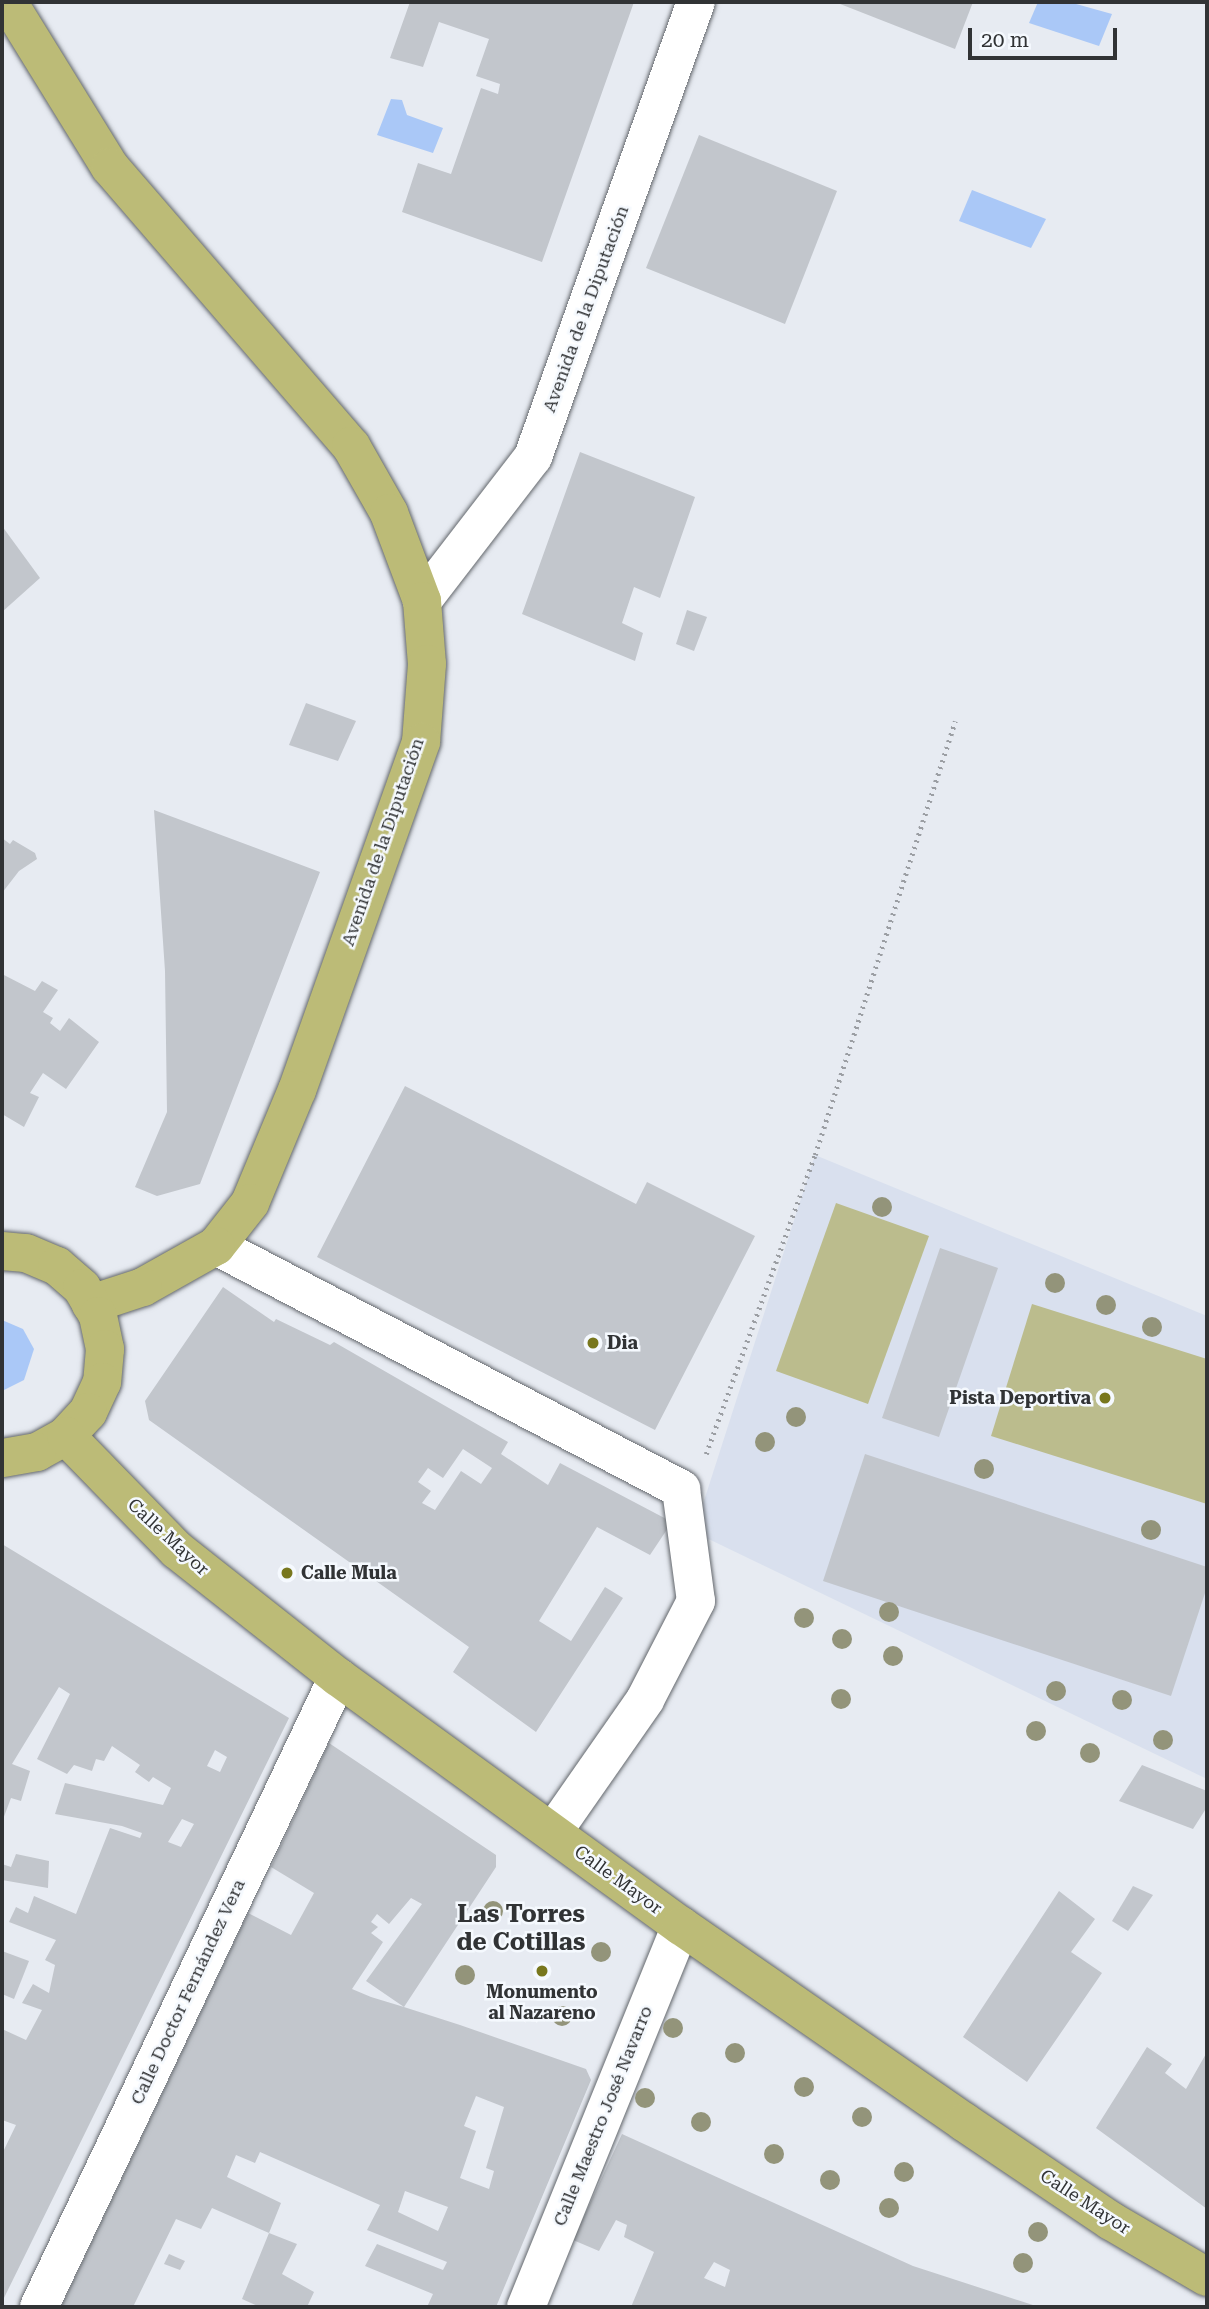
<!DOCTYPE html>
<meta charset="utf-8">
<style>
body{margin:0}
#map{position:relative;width:1209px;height:2309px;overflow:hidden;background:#e7ebf2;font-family:"Roboto Serif",serif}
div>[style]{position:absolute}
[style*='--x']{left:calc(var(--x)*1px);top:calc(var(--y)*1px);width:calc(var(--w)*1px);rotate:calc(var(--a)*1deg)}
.built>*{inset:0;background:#d9e0ee}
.green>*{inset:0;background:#bbbc8d}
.water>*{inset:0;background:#aac8f7}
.building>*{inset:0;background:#c2c6cc}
.path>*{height:4.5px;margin-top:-2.25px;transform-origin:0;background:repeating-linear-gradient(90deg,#9b9ea3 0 2px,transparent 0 7px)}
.roads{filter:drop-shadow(0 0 2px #63676c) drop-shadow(0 0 2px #63676c)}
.minor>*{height:38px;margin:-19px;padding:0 19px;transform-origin:19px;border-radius:19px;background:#fff}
.major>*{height:38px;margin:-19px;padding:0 19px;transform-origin:19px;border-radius:19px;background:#bcbb77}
.trees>*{width:20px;height:20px;margin:-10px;border-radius:50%;background:#93947a}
.dots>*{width:19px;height:19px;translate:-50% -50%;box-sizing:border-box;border:4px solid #f5f9fe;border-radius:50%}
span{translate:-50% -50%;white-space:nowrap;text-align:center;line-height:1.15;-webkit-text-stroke:5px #f5f9fe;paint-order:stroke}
.street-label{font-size:18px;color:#313335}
.poi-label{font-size:18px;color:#313335;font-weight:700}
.left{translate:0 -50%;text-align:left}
.right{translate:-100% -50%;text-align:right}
.district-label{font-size:24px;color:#313335;font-weight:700}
.frame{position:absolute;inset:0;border:4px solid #313335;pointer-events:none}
.scale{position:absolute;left:968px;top:28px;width:149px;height:32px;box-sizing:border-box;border:4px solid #313335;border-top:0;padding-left:9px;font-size:21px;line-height:24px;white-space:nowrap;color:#313335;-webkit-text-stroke:5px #f5f9fe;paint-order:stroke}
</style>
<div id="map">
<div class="built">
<i style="clip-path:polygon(815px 1155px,1207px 1316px,1207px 1779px,694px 1532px)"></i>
</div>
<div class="green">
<i style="clip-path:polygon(836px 1203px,929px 1236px,868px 1404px,776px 1371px)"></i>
<i style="clip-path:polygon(1032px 1304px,1207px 1359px,1207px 1504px,991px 1436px)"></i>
</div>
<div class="water">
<i style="clip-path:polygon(1038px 2px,1069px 2px,1112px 14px,1099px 46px,1029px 23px)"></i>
<i style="clip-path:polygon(391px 99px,402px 100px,407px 115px,443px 128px,433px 153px,377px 135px)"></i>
<i style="clip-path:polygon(972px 190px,1046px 219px,1031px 248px,959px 221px)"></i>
<i style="clip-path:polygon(2px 1320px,23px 1329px,34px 1349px,24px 1380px,2px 1391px)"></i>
</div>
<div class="building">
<i style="clip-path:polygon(410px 2px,634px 2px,542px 262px,402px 212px,418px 163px,451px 174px,481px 88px,498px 94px,500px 84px,476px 76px,489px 39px,439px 22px,423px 67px,390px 58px)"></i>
<i style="clip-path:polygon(835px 2px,973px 2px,955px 49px)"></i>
<i style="clip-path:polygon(699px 135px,837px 191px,785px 324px,646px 268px)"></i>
<i style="clip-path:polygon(580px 452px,695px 497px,660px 598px,634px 587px,622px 623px,643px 633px,635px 661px,522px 614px)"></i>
<i style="clip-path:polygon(2px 526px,40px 578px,2px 612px)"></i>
<i style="clip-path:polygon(687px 610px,707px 617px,694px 651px,676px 644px)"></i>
<i style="clip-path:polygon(306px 703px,356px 721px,338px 761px,289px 745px)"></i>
<i style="clip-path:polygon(154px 810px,320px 872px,200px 1184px,157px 1196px,135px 1187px,167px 1112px,165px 971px)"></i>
<i style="clip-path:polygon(2px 838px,10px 844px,13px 840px,35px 853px,37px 859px,19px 871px,2px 893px)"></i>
<i style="clip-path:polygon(2px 974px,35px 991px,42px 981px,58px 990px,43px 1012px,53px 1018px,50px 1023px,60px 1031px,69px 1018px,99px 1042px,66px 1089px,43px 1073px,30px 1093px,39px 1097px,24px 1127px,2px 1114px)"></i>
<i style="clip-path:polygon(405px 1086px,636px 1204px,647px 1182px,755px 1236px,655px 1430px,317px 1257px)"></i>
<i style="clip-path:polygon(940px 1248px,998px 1268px,939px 1437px,882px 1418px)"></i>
<i style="clip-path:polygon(evenodd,223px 1287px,274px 1322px,276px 1319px,330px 1345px,334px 1342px,508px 1442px,501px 1454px,548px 1485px,560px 1463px,672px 1522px,650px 1555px,597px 1527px,539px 1621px,571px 1641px,605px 1587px,623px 1598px,536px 1732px,453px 1672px,469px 1647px,149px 1420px,145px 1401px,223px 1287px,463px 1449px,492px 1468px,481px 1484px,461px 1471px,435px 1510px,422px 1503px,431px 1491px,418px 1482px,428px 1468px,443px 1478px,463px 1449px)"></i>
<i style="clip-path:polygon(865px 1454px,1207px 1567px,1207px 1587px,1171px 1696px,823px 1581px)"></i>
<i style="clip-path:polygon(evenodd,2px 1544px,289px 1718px,2px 2302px,2px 2154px,16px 2125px,2px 2120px,2px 2029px,26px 2040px,42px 2010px,22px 2003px,33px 1984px,49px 1993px,55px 1965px,45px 1960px,56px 1940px,9px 1922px,16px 1907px,28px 1913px,34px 1896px,76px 1914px,110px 1828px,140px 1838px,142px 1833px,122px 1826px,55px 1814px,65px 1783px,163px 1805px,171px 1788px,153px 1777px,149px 1782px,135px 1772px,140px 1765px,112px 1746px,104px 1761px,96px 1759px,92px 1771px,74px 1765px,67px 1774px,37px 1759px,70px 1694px,59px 1687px,12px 1764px,30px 1771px,21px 1801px,11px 1798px,2px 1822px,2px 1544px,215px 1750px,227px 1757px,220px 1772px,207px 1766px,215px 1750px,2px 1544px,182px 1819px,194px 1824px,181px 1847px,168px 1842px,182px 1819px)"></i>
<i style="clip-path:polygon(evenodd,329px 1743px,496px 1855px,496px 1867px,404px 2007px,366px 1981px,422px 1904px,411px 1898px,389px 1924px,377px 1914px,371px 1922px,378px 1927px,371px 1933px,383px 1942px,352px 1989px,371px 1997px,404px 2007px,407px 2008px,460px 2025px,586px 2069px,591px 2080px,496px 2307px,427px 2307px,433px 2294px,365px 2266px,377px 2244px,443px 2270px,447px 2262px,367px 2230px,380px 2205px,260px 2152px,255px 2163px,236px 2155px,227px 2177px,281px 2203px,269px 2233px,212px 2208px,201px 2229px,176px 2219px,133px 2307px,61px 2307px,248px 1913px,291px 1935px,314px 1893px,271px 1867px,329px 1743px,476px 2096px,504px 2107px,486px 2168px,494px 2171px,489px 2189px,460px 2178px,476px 2131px,464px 2126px,476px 2096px,329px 1743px,405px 2191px,448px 2207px,438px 2231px,398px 2212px,405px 2191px)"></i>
<i style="clip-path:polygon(1142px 1765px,1207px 1791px,1207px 1807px,1193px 1829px,1119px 1801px)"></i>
<i style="clip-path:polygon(16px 1854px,49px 1861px,48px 1888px,2px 1880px,2px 1864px,11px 1867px)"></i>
<i style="clip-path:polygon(1133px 1886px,1153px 1895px,1128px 1931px,1112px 1921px)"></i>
<i style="clip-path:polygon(1059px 1891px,1095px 1919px,1071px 1952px,1102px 1973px,1027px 2082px,963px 2037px)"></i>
<i style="clip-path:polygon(2px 1951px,29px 1961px,14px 1999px,2px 1994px)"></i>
<i style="clip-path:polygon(1147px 2047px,1172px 2064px,1165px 2073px,1186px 2089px,1207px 2052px,1207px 2209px,1096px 2128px)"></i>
<i style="clip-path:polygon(evenodd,622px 2134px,913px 2266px,1039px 2307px,631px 2307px,654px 2252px,624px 2237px,627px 2225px,616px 2220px,599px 2251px,573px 2240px,622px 2134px,714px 2262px,730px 2270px,725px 2287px,704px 2278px,714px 2262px)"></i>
<i style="clip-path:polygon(269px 2233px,297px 2244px,282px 2274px,314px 2292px,307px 2307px,260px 2307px,242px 2299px)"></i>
<i style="clip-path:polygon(169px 2254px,185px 2261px,180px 2270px,164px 2264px)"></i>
</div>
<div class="path">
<i style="--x:706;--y:1454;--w:318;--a:-70"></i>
<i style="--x:815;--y:1155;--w:456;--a:-72.1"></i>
</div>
<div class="roads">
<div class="minor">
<i style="--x:422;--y:601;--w:182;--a:-52.4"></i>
<i style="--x:533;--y:457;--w:483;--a:-70.3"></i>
<i style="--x:216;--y:1246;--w:525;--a:27.59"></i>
<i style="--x:681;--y:1489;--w:113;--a:82.4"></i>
<i style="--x:696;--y:1601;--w:111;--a:117.3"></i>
<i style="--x:645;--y:1700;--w:161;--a:124.9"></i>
<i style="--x:39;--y:2307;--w:697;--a:-64.61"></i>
<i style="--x:526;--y:2307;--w:411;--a:-67.9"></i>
</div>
<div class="major">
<i style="--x:8;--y:2;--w:194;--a:58.3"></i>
<i style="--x:110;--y:167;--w:369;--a:49.2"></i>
<i style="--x:351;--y:446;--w:77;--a:60.4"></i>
<i style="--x:389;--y:513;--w:94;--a:69.4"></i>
<i style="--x:422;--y:601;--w:63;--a:85.5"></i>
<i style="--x:427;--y:664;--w:78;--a:94.4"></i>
<i style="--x:421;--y:742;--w:369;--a:109.6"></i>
<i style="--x:297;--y:1090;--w:122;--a:112.6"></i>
<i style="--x:250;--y:1203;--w:55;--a:128.3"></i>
<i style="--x:216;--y:1246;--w:84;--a:150.7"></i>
<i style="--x:143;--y:1287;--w:55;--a:161.9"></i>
<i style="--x:2;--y:1251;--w:24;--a:5"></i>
<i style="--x:26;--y:1253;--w:34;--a:23"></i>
<i style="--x:57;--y:1266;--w:33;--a:41"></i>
<i style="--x:82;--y:1288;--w:32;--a:60"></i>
<i style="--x:98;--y:1316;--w:34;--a:78"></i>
<i style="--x:105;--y:1349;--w:33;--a:95"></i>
<i style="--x:102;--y:1382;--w:33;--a:115"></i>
<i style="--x:88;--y:1412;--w:33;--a:133"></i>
<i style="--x:66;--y:1436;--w:33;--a:151"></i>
<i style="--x:37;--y:1452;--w:36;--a:170"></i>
<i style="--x:66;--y:1436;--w:159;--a:45.8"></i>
<i style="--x:177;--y:1550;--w:205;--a:38.3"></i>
<i style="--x:338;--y:1677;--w:424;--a:36"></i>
<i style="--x:681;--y:1926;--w:344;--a:34.7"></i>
<i style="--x:964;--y:2122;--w:177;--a:34"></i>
<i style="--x:1111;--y:2221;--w:111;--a:30.3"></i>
</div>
</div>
<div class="trees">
<i style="left:882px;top:1207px"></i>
<i style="left:1055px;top:1283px"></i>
<i style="left:1106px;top:1305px"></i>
<i style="left:1152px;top:1327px"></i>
<i style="left:796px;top:1417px"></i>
<i style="left:765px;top:1442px"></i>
<i style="left:984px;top:1469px"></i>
<i style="left:1151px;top:1530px"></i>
<i style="left:889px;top:1612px"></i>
<i style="left:804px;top:1618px"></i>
<i style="left:842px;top:1639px"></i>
<i style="left:893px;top:1656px"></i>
<i style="left:1056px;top:1691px"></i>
<i style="left:841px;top:1699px"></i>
<i style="left:1122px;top:1700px"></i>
<i style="left:1036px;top:1731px"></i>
<i style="left:1163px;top:1740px"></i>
<i style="left:1090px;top:1753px"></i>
<i style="left:493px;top:1911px"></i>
<i style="left:601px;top:1952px"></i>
<i style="left:465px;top:1975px"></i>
<i style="left:562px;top:2016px"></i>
<i style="left:673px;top:2028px"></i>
<i style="left:735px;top:2053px"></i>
<i style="left:804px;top:2087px"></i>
<i style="left:645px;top:2098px"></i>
<i style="left:862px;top:2117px"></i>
<i style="left:701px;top:2122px"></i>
<i style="left:774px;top:2154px"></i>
<i style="left:904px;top:2172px"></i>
<i style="left:830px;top:2180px"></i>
<i style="left:889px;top:2208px"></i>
<i style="left:1038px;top:2232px"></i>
<i style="left:1023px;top:2263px"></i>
</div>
<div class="dots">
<i style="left:593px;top:1343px;background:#78771d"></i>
<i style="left:1105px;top:1398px;background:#78771d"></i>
<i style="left:287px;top:1573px;background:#78771d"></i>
<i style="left:542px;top:1971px;background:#78771d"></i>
</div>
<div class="street-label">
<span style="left:586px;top:309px;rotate:-70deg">Avenida de la Diputación</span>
<span style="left:383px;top:842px;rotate:-71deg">Avenida de la Diputación</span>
<span style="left:168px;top:1537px;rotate:43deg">Calle Mayor</span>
<span style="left:618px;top:1880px;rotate:36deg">Calle Mayor</span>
<span style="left:188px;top:1992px;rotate:-65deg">Calle Doctor Fernández Vera</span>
<span style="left:603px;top:2116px;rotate:-68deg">Calle Maestro José Navarro</span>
<span style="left:1085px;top:2202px;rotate:33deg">Calle Mayor</span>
</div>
<div class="poi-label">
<span class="left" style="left:607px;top:1343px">Dia</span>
<span class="right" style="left:1091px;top:1398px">Pista Deportiva</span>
<span class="left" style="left:301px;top:1573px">Calle Mula</span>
<span style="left:542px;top:2003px">Monumento<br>al Nazareno</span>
</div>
<div class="district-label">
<span style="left:521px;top:1929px">Las Torres<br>de Cotillas</span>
</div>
<div class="frame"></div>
<div class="scale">20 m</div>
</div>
